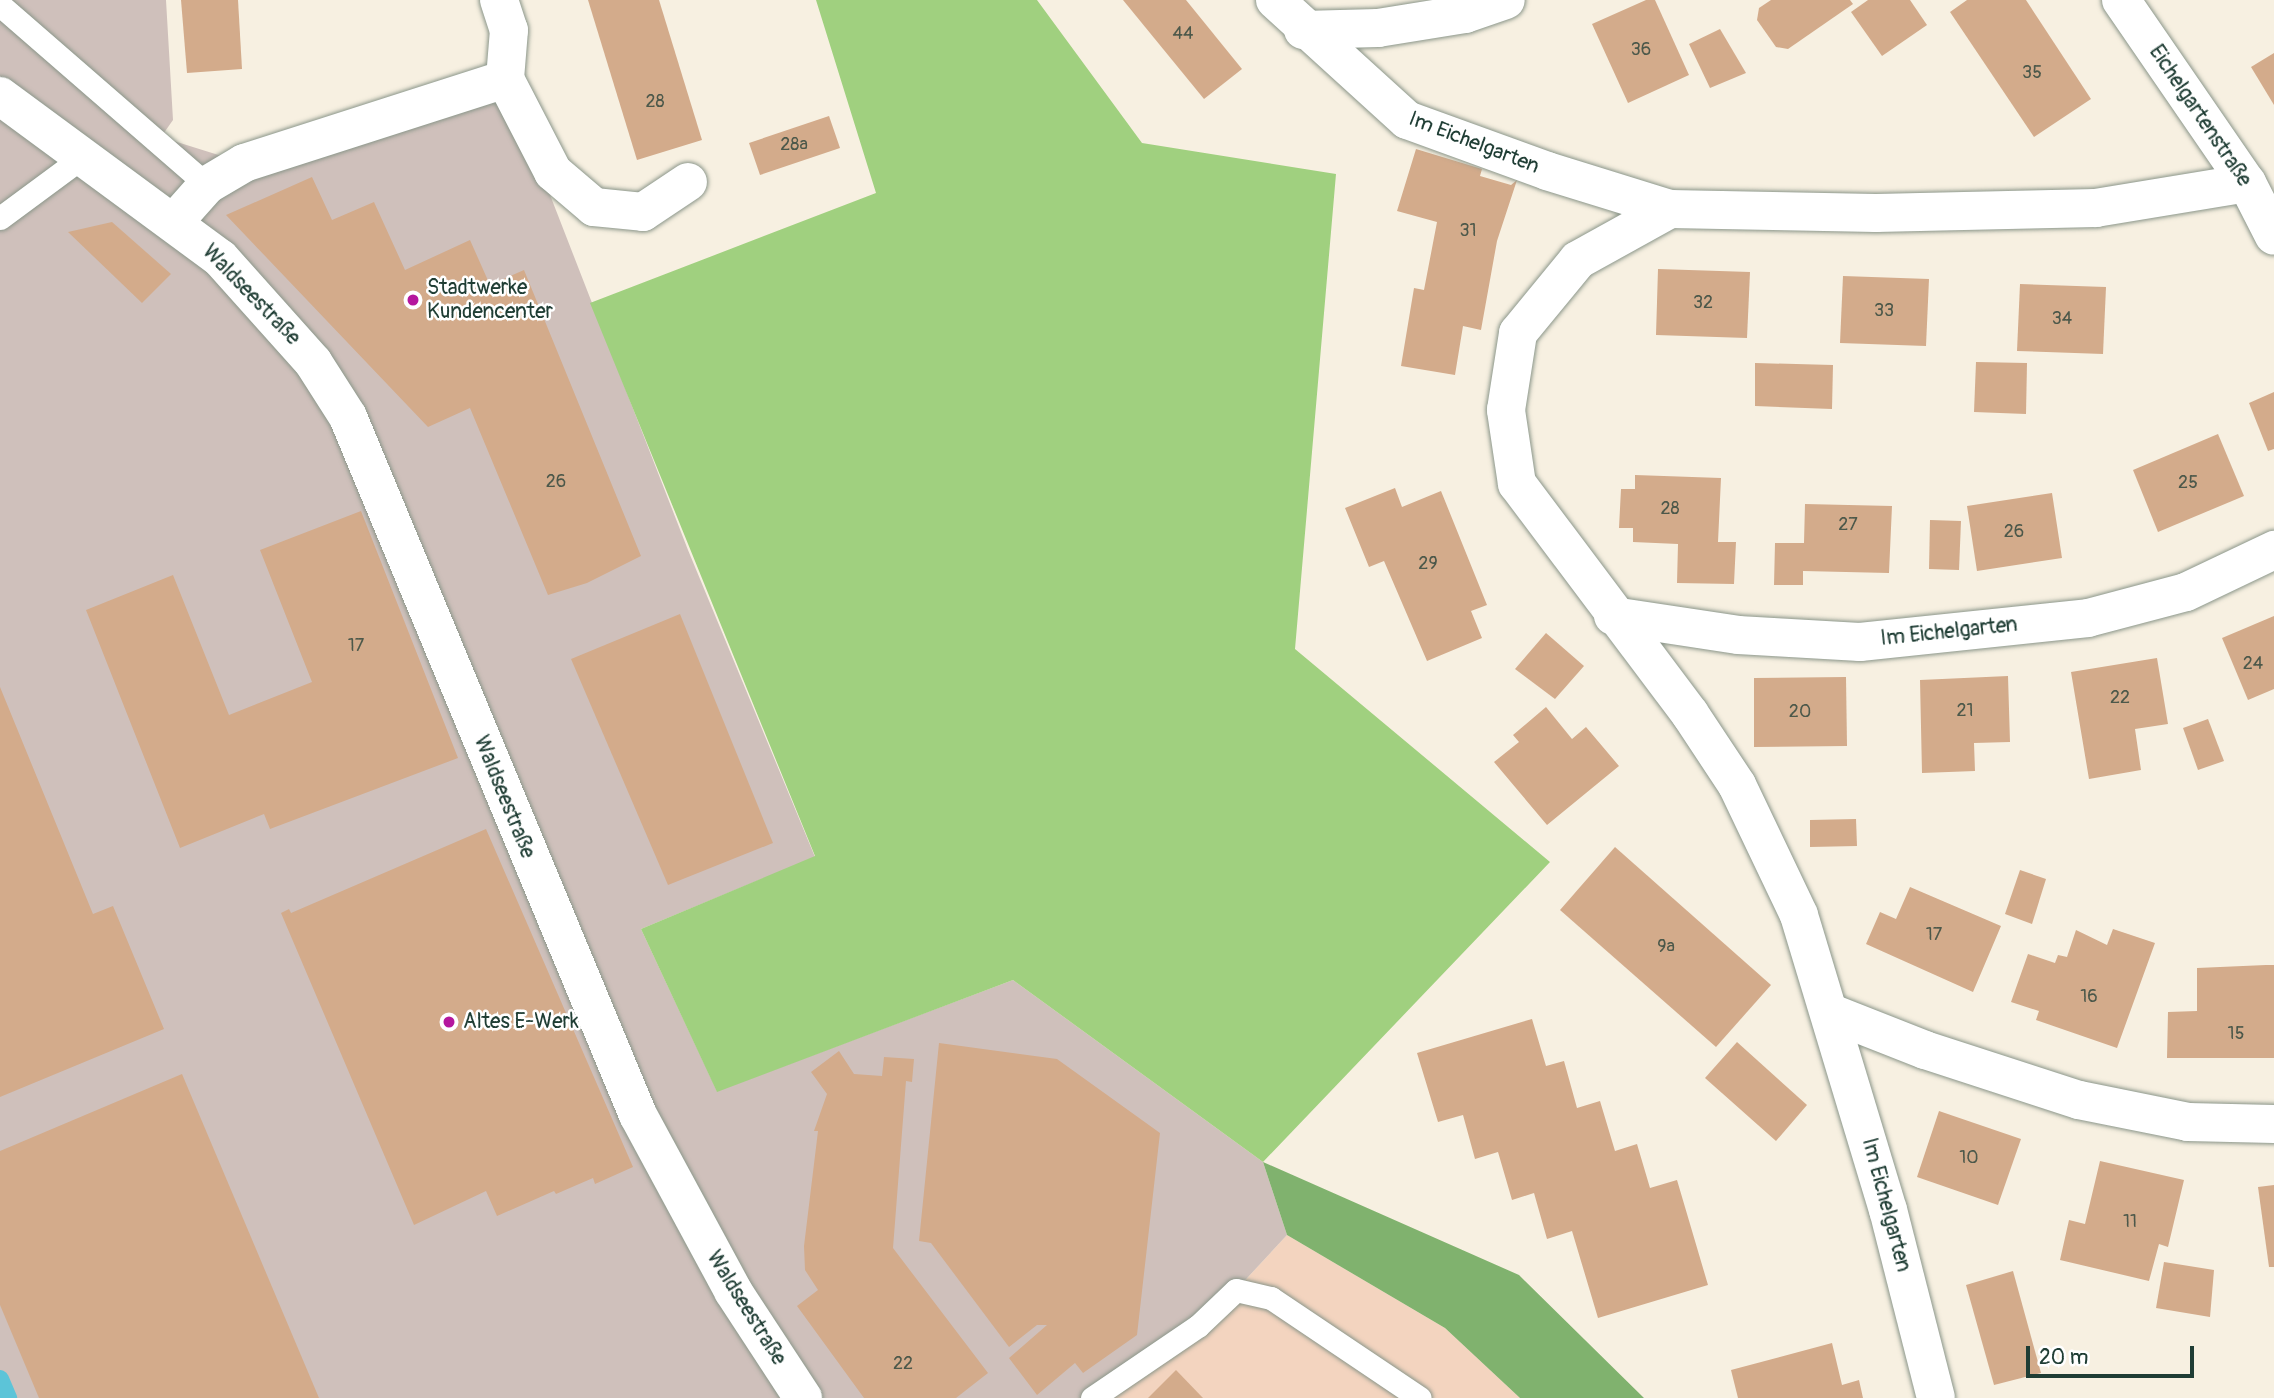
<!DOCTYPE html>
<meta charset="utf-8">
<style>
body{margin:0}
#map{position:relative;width:2274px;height:1398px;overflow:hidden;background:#f7f0e1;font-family:Pangolin,sans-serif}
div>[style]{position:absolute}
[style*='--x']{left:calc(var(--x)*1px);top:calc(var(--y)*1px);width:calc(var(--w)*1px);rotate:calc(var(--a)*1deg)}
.built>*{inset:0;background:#f3d4bf}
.industrial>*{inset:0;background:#cfc0bb}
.green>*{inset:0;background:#a0d07f}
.forest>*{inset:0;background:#80b26e}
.stream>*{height:18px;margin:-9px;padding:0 9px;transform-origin:9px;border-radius:9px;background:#5cc4d8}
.building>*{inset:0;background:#d3ab8b}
.roads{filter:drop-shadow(0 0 2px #8b968a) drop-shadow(0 0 2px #8b968a)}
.service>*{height:23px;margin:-11.5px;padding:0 11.5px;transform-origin:11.5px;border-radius:11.5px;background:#fff}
.minor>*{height:38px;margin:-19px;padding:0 19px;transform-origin:19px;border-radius:19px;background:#fff}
.tertiary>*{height:38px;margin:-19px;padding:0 19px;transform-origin:19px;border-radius:19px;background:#fff}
.dots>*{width:19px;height:19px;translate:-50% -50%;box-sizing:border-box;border:4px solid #fff;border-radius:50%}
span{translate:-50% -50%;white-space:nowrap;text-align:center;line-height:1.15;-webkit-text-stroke:5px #fff;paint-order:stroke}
.number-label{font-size:18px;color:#4c584a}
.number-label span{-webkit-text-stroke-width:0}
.street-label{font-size:21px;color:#1f3d34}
.poi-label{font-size:21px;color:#1f3d34}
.left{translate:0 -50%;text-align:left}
.scale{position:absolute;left:2026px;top:1346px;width:168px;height:32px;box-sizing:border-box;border:4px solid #1f3d34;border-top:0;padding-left:9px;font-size:21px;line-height:24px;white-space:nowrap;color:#1f3d34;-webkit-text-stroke:5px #fff;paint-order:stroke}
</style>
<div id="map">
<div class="built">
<i style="clip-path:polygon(1287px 1235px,1445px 1328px,1520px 1398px,1084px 1398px,1236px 1290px)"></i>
</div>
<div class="industrial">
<i style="clip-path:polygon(0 0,166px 0,173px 120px,161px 137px,244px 163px,505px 79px,688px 550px,815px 857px,641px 929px,717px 1091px,1013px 980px,1263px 1162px,1287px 1235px,1236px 1290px,1084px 1398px,0 1398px)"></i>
</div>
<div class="green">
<i style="clip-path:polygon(816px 0,1037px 0,1142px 143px,1336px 174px,1295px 649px,1550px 862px,1263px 1162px,1013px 980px,717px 1092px,641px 929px,815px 856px,590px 303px,876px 193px)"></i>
</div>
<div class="forest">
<i style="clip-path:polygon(1263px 1162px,1519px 1275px,1644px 1398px,1520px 1398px,1445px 1328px,1287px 1235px)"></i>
</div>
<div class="stream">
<i style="--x:0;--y:1379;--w:21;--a:67"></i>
</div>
<div class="building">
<i style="clip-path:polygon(181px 0,238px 0,242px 69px,187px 73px)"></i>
<i style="clip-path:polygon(588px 0,659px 0,702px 140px,637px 160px)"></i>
<i style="clip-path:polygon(1123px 0,1186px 0,1242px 69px,1204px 99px)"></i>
<i style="clip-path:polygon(1646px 0,1655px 0,1689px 75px,1628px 103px,1592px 24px)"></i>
<i style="clip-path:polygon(1771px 0,1850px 0,1853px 4px,1788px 49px,1776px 47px,1757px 20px,1759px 8px)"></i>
<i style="clip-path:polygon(1868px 0,1910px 0,1927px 25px,1882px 56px,1851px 12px)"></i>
<i style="clip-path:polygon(1967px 0,2026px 0,2091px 99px,2034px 137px,1950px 12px)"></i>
<i style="clip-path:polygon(1720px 29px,1746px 73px,1710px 88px,1689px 44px)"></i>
<i style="clip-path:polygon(2274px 53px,2274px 105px,2251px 67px)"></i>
<i style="clip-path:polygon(829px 116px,840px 148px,760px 175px,749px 143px)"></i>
<i style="clip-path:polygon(1416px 149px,1482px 169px,1480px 176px,1511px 185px,1517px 180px,1497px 241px,1481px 330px,1463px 326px,1455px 375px,1401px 366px,1414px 288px,1424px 290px,1437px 222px,1397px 211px)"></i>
<i style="clip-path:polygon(312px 177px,332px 220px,374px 202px,405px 270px,470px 240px,490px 285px,524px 270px,641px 556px,587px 583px,548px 595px,470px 408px,428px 427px,226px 215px)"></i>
<i style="clip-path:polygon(112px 222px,171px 274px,142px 303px,68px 232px)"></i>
<i style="clip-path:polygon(1658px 269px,1750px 272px,1747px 338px,1656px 335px)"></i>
<i style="clip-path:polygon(1843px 276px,1929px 279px,1926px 346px,1840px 343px)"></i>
<i style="clip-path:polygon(2020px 284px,2106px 287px,2103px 354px,2017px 351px)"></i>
<i style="clip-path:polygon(1976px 362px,2027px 363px,2026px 414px,1974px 412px)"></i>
<i style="clip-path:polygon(1755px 363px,1833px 365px,1832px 409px,1755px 406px)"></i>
<i style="clip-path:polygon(2274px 392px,2274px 449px,2268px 451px,2249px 403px)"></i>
<i style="clip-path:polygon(2218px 434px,2244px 496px,2158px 532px,2133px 470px)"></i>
<i style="clip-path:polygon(1635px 475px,1721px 478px,1718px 542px,1736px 542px,1734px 584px,1677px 583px,1678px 544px,1633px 542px,1633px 528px,1619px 528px,1621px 489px,1635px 489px)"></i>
<i style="clip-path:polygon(1395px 488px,1402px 507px,1441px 491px,1487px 605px,1471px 611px,1482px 638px,1427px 661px,1384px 561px,1369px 567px,1345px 508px)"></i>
<i style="clip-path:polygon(2052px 493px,2062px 558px,1977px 571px,1967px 506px)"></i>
<i style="clip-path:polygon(1805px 504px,1892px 506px,1889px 573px,1803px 571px,1803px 585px,1774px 585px,1775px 543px,1804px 543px)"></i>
<i style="clip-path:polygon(361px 511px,458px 758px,270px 829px,264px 814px,180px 848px,86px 610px,173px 575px,229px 715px,312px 682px,260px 550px)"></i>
<i style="clip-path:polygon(1930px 520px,1961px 521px,1959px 570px,1929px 569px)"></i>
<i style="clip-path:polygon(680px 614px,773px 843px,668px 885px,571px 659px)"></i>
<i style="clip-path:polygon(2274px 616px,2274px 689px,2248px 700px,2222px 638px)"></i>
<i style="clip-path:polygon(1546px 633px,1584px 666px,1555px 699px,1515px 669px)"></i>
<i style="clip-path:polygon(2157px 658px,2168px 724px,2135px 729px,2141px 770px,2089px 779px,2071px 672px)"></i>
<i style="clip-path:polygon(2008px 676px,2010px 742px,1974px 743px,1975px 771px,1922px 773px,1920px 680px)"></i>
<i style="clip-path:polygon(1846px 677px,1847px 746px,1754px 747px,1754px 678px)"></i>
<i style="clip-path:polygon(0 687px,93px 914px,113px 906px,164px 1029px,0 1097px)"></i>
<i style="clip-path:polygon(1546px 707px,1572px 739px,1586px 727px,1619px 766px,1547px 825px,1494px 762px,1519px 742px,1513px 735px)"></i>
<i style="clip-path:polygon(2208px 719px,2224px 761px,2198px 770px,2183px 728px)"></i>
<i style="clip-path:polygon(1856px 819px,1857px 846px,1810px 847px,1810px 820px)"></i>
<i style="clip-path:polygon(486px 829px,633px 1167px,595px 1184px,593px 1178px,556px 1194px,554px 1191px,497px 1216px,486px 1191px,414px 1225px,281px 913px,289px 909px,291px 913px)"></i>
<i style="clip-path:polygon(1615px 847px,1771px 985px,1716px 1047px,1560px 910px)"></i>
<i style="clip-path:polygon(2020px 870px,2046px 879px,2032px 924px,2005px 914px)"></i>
<i style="clip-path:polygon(1910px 887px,2001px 926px,1973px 992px,1866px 944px,1880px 912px,1896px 919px)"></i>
<i style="clip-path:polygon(2113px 929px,2155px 943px,2117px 1048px,2036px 1020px,2039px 1011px,2011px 1002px,2028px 954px,2055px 963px,2058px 955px,2067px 957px,2076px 930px,2107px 945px)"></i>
<i style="clip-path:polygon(2266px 965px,2274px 965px,2274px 1058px,2167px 1058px,2168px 1012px,2197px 1011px,2197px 968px)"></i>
<i style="clip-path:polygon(1532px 1019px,1546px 1066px,1564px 1061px,1577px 1108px,1600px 1101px,1615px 1151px,1637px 1144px,1650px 1188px,1677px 1180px,1708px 1285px,1598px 1318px,1572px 1231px,1547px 1239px,1534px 1193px,1512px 1200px,1498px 1152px,1475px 1159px,1463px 1115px,1438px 1122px,1417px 1053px)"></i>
<i style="clip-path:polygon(1737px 1042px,1807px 1105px,1776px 1141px,1705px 1078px)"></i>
<i style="clip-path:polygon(939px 1043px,1057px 1059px,1160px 1133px,1137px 1335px,1083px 1373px,1075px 1363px,1037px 1395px,1009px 1358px,1047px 1325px,1037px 1325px,1009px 1347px,931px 1243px,919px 1241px)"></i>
<i style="clip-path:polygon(839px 1051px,854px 1074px,882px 1076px,884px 1057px,914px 1059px,912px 1082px,906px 1081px,893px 1248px,988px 1373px,956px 1398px,864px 1398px,797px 1306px,818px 1290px,805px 1270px,804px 1246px,818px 1131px,814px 1131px,827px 1094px,811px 1072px)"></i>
<i style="clip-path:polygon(182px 1074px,319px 1398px,39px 1398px,0 1305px,0 1151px)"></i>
<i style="clip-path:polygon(1939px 1111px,2021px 1139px,1998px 1205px,1917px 1177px)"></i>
<i style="clip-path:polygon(2100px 1161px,2184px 1180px,2168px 1247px,2159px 1244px,2149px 1281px,2060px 1260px,2069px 1220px,2085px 1224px)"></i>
<i style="clip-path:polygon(2274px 1185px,2274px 1267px,2269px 1267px,2258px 1187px)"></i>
<i style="clip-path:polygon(2164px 1262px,2214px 1270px,2210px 1317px,2156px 1308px)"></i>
<i style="clip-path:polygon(2013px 1271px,2041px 1373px,1994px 1385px,1966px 1285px)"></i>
<i style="clip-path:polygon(1832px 1343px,1842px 1385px,1859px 1380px,1863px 1398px,1738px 1398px,1731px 1370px)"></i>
<i style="clip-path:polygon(1176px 1370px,1203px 1398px,1148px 1398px)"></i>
</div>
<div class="roads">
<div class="service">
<i style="--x:0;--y:5;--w:274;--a:41"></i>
<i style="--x:0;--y:218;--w:106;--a:-36.5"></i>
<i style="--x:1092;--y:1398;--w:128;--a:-34.2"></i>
<i style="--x:1198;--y:1326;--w:52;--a:-43.5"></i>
<i style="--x:1236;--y:1290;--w:36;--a:13"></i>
<i style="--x:1271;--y:1298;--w:179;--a:33.9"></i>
</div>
<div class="minor">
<i style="--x:499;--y:0;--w:32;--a:72"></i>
<i style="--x:509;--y:30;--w:49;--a:94.7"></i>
<i style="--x:1275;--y:0;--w:178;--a:42.3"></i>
<i style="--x:1407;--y:120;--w:149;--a:20"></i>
<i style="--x:1547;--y:171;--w:129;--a:17.2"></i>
<i style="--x:2121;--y:0;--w:222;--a:55.5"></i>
<i style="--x:2247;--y:183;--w:59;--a:63"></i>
<i style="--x:1303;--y:30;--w:75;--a:-1.5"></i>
<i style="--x:1378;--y:28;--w:88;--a:-9.1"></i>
<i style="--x:1465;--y:14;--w:43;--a:-18.9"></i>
<i style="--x:175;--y:221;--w:48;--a:-48.4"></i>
<i style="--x:207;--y:185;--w:43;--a:-30.7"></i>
<i style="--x:244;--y:163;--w:274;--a:-17.8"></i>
<i style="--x:505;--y:79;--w:105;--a:62.7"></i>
<i style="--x:553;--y:172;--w:54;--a:40.5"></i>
<i style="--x:594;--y:207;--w:49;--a:5.8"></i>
<i style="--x:643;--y:212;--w:54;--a:-33.7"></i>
<i style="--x:1613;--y:616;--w:126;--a:8.6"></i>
<i style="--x:1738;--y:635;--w:122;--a:3.3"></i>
<i style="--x:1860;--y:642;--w:229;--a:-6"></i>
<i style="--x:2088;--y:618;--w:101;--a:-14.9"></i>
<i style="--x:2186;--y:592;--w:98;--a:-25.5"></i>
<i style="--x:1831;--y:1013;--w:101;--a:21.5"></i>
<i style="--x:1925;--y:1050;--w:162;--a:18"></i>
<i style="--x:2079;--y:1100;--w:111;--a:11.4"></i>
<i style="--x:2188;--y:1122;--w:86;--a:1.3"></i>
<i style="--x:1936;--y:1398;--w:194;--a:-104.3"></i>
<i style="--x:1888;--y:1210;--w:308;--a:-106.8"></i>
<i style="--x:1799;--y:915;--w:144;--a:-115.5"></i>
<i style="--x:1737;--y:785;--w:85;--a:-123.5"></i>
<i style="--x:1690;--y:714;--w:288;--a:-126.9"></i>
<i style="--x:1517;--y:484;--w:75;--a:-98.5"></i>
<i style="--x:1506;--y:410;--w:78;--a:-81.1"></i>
<i style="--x:1518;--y:333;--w:94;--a:-50.6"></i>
<i style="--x:1578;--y:260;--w:105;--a:-29"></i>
<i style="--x:1670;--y:209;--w:206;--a:1.1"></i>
<i style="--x:1876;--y:213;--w:220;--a:-1.3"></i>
<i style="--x:2096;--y:208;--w:153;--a:-9.4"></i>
</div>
<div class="tertiary">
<i style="--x:0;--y:96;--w:273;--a:36.4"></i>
<i style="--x:220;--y:258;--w:140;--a:48.2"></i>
<i style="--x:313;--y:362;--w:65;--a:57.5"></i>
<i style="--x:348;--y:417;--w:756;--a:67.44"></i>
<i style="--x:638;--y:1115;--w:200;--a:61.6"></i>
<i style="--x:733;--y:1291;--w:128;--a:56.8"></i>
</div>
</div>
<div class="dots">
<i style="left:413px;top:300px;background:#b5179e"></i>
<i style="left:449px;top:1022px;background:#b5179e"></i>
</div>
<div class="number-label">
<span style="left:1183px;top:34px">44</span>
<span style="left:1641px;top:50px">36</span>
<span style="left:2032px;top:73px">35</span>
<span style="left:655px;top:102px">28</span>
<span style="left:794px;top:145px">28a</span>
<span style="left:1468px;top:231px">31</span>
<span style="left:1703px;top:303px">32</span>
<span style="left:1884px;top:311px">33</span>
<span style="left:2062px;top:319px">34</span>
<span style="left:556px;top:482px">26</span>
<span style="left:2188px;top:483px">25</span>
<span style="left:1670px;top:509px">28</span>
<span style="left:1848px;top:525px">27</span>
<span style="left:2014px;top:532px">26</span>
<span style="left:1428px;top:564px">29</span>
<span style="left:356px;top:646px">17</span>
<span style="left:2253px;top:664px">24</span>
<span style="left:2120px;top:698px">22</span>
<span style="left:1965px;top:711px">21</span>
<span style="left:1800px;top:712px">20</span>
<span style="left:1934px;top:935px">17</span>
<span style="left:1666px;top:947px">9a</span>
<span style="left:2089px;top:997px">16</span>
<span style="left:2236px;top:1034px">15</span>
<span style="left:1969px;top:1158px">10</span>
<span style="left:2130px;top:1222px">11</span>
<span style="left:903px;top:1364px">22</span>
</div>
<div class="street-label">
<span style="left:2200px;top:116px;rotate:56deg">Eichelgartenstraße</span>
<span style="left:1474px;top:143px;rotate:21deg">Im Eichelgarten</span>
<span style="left:251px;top:295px;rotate:46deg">Waldseestraße</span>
<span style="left:1949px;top:632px;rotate:-6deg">Im Eichelgarten</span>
<span style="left:504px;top:797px;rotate:68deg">Waldseestraße</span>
<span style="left:1886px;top:1205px;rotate:75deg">Im Eichelgarten</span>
<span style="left:746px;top:1308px;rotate:58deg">Waldseestraße</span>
</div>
<div class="poi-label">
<span class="left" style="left:427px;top:300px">Stadtwerke<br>Kundencenter</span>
<span class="left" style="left:463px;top:1022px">Altes E-Werk</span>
</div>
<div class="scale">20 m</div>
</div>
